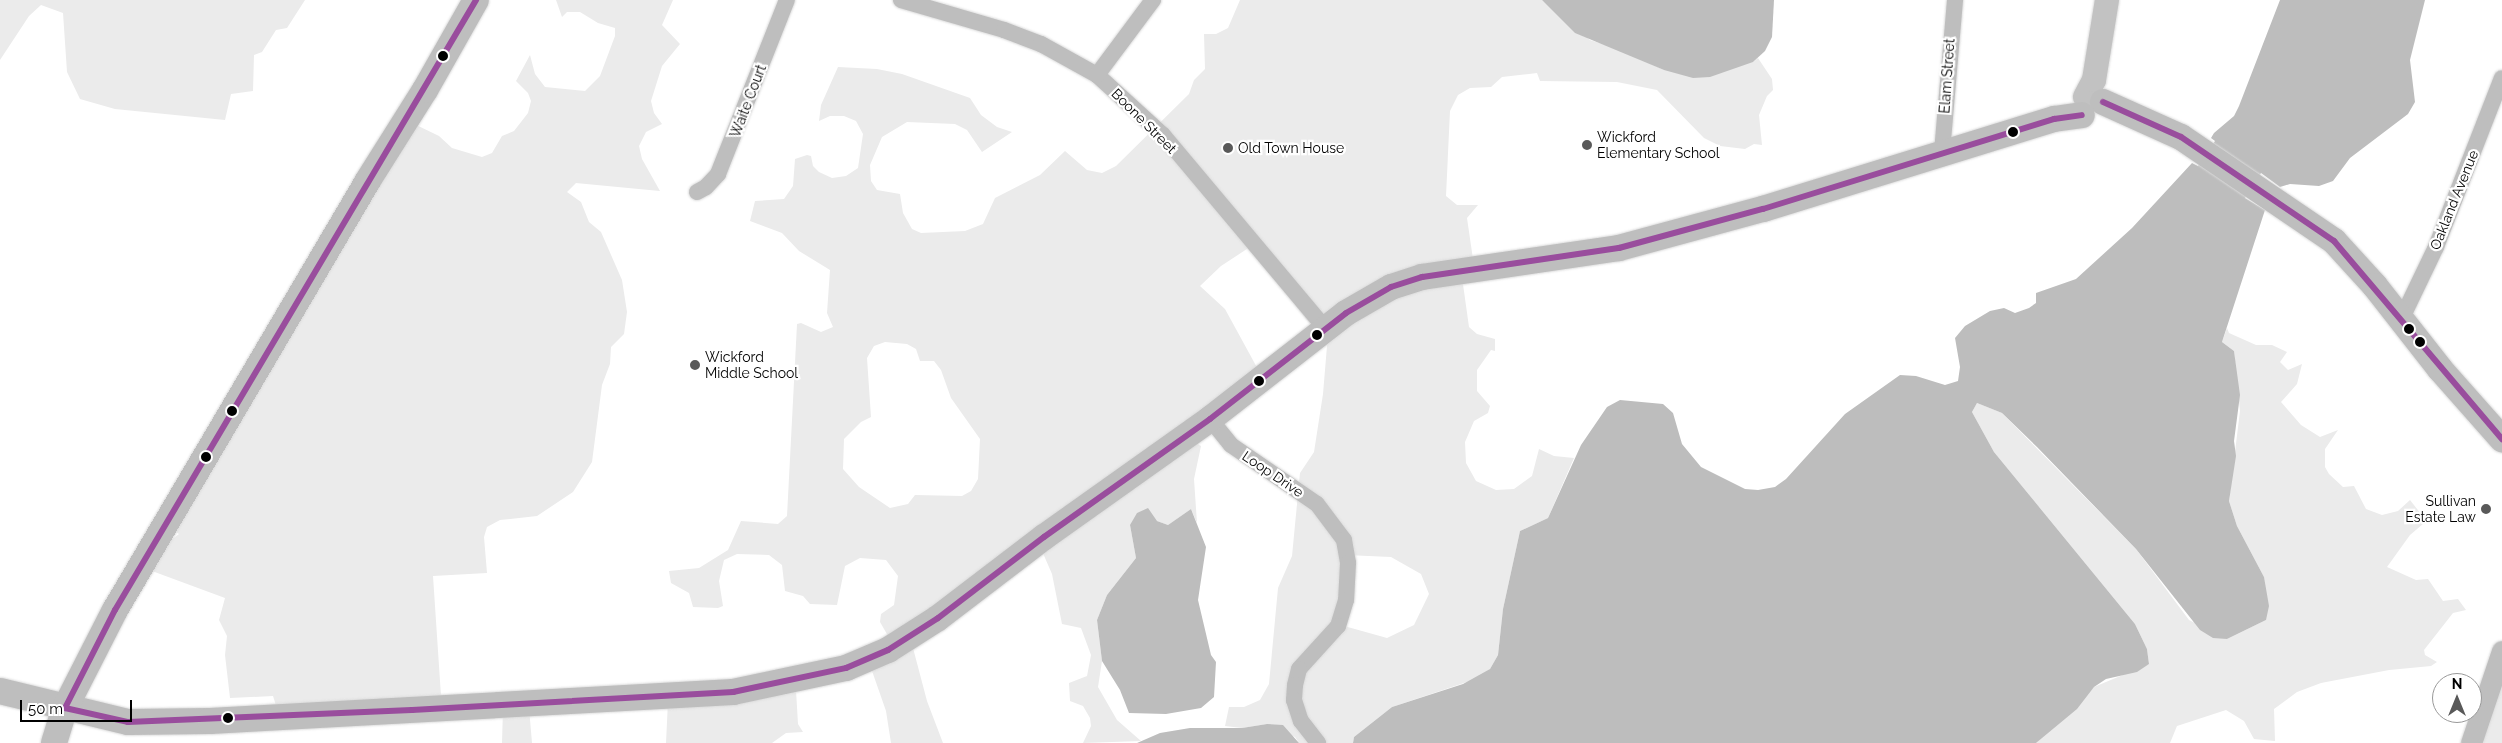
<!DOCTYPE html>
<style>
body{margin:0}
#map{position:relative;width:2502px;height:743px;overflow:hidden;background:#fff;font-family:Raleway,sans-serif}
div>[style]{position:absolute}
[style*='--x']{left:calc(var(--x)*1px);top:calc(var(--y)*1px);width:calc(var(--w)*1px);rotate:calc(var(--a)*1deg)}
.green>*{inset:0;background:#ebebeb}
.water>*{inset:0;background:#bdbdbd}
.roads{filter:drop-shadow(0 0 1px #dbdbdb) drop-shadow(0 0 1px #dbdbdb)}
.minor>*{height:16px;margin:-8px;padding:0 8px;transform-origin:8px;border-radius:8px;background:#bebebe}
.tertiary>*{height:21px;margin:-10.5px;padding:0 10.5px;transform-origin:10.5px;border-radius:10.5px;background:#bebebe}
.secondary>*{height:24px;margin:-12px;padding:0 12px;transform-origin:12px;border-radius:12px;background:#c2c2c2}
.primary>*{height:26px;margin:-13px;padding:0 13px;transform-origin:13px;border-radius:13px;background:#bebebe}
.bus-1>*{height:6px;margin:-3px;padding:0 3px;transform-origin:3px;border-radius:3px;background:#994d9d}
.dots>*{width:14px;height:14px;translate:-50% -50%;box-sizing:border-box;border:2px solid #fff;border-radius:50%}
span{translate:-50% -50%;white-space:nowrap;text-align:center;line-height:1.15;-webkit-text-stroke:4.5px #fff;paint-order:stroke}
.street-label{font-size:14px;color:#000}
.poi-label{font-size:14px;color:#000}
.left{translate:0 -50%;text-align:left}
.right{translate:-100% -50%;text-align:right}
.north{position:absolute;left:2432px;top:673px;width:50px;height:50px;box-sizing:border-box;background:#fff;border:1px solid #999;border-radius:50%;rotate:0deg;font-size:14px;font-weight:700;line-height:20px;text-align:center;color:#000}
.north::after{content:'';display:block;margin:auto;width:18px;height:22px;background:#595959;clip-path:polygon(50% 0,100% 100%,50% 72%,0 100%)}
.scale{position:absolute;left:20px;top:700px;width:112px;height:22px;box-sizing:border-box;border:2px solid #000;border-top:0;padding-left:6px;font-size:15px;line-height:18px;white-space:nowrap;color:#000;-webkit-text-stroke:4px #fff;paint-order:stroke}
</style>
<div id="map">
<div class="green">
<i style="clip-path:polygon(0 0,305px 0,287px 28px,276px 30px,262px 52px,254px 55px,253px 91px,231px 94px,225px 120px,115px 109px,80px 99px,67px 72px,63px 13px,41px 5px,29px 16px,0 60px)"></i>
<i style="clip-path:polygon(556px 0,673px 0,662px 25px,680px 44px,662px 66px,651px 101px,654px 113px,662px 124px,646px 132px,639px 146px,642px 159px,660px 191px,576px 183px,567px 192px,581px 202px,589px 222px,601px 232px,622px 280px,627px 312px,624px 334px,611px 347px,610px 364px,602px 385px,592px 462px,573px 492px,537px 516px,500px 520px,487px 527px,484px 537px,487px 573px,433px 576px,442px 711px,280px 718px,273px 696px,230px 698px,225px 655px,227px 636px,219px 620px,225px 598px,152px 571px,162px 547px,179px 534px,165px 524px,406px 120px,439px 136px,452px 148px,482px 157px,492px 153px,502px 136px,514px 131px,528px 113px,531px 101px,528px 93px,516px 81px,530px 55px,535px 74px,545px 87px,585px 91px,600px 76px,615px 36px,615px 28px,598px 23px,580px 12px,567px 12px,562px 17px)"></i>
<i style="clip-path:polygon(evenodd,1240px 0,1542px 0,1590px 40px,1621px 50px,1664px 70px,1753px 62px,1758px 58px,1772px 79px,1773px 90px,1767px 96px,1759px 115px,1762px 145px,1754px 144px,1745px 149px,1720px 146px,1704px 138px,1657px 90px,1617px 82px,1540px 81px,1537px 73px,1529px 74px,1502px 77px,1491px 87px,1470px 88px,1458px 95px,1450px 111px,1446px 196px,1457px 205px,1478px 205px,1467px 218px,1474px 266px,1461px 270px,1469px 327px,1477px 334px,1495px 339px,1495px 351px,1491px 350px,1477px 370px,1477px 391px,1490px 406px,1488px 413px,1474px 421px,1465px 442px,1466px 463px,1476px 481px,1496px 490px,1514px 489px,1532px 476px,1539px 449px,1554px 456px,1574px 458px,1548px 518px,1520px 531px,1503px 609px,1498px 655px,1490px 669px,1476px 679px,1392px 707px,1354px 737px,1353px 743px,1299px 743px,1295px 737px,1267px 724px,1242px 728px,1225px 726px,1229px 707px,1244px 707px,1260px 700px,1269px 684px,1278px 588px,1292px 556px,1300px 473px,1314px 452px,1323px 394px,1327px 346px,1250px 247px,1221px 266px,1200px 286px,1225px 309px,1260px 373px,1193px 441px,1201px 446px,1194px 479px,1197px 523px,1191px 509px,1168px 525px,1157px 521px,1130px 525px,1136px 558px,1107px 595px,1097px 620px,1102px 661px,1098px 687px,1117px 720px,1141px 741px,1083px 743px,1091px 726px,1090px 718px,1083px 706px,1070px 701px,1069px 683px,1087px 676px,1091px 655px,1081px 628px,1062px 624px,1052px 574px,1042px 551px,913px 648px,927px 701px,943px 743px,891px 743px,886px 711px,871px 668px,899px 655px,880px 622px,881px 614px,894px 605px,898px 576px,886px 560px,860px 558px,845px 566px,837px 605px,810px 604px,803px 596px,785px 591px,782px 565px,769px 555px,737px 554px,724px 560px,719px 581px,723px 606px,718px 608px,693px 607px,689px 593px,671px 583px,669px 571px,699px 568px,728px 550px,741px 521px,778px 524px,787px 516px,797px 324px,801px 323px,821px 332px,833px 327px,827px 313px,830px 270px,799px 251px,782px 233px,750px 221px,755px 201px,784px 199px,793px 186px,795px 159px,807px 155px,811px 156px,813px 166px,819px 172px,832px 178px,846px 176px,858px 168px,863px 134px,856px 121px,844px 116px,830px 116px,819px 121px,821px 105px,838px 67px,877px 69px,902px 74px,970px 98px,981px 115px,997px 127px,1012px 132px,982px 152px,967px 130px,955px 124px,907px 122px,882px 137px,870px 165px,871px 181px,877px 190px,900px 194px,903px 213px,912px 229px,921px 233px,965px 231px,983px 224px,995px 198px,1040px 175px,1065px 151px,1087px 170px,1102px 173px,1116px 166px,1189px 94px,1194px 80px,1205px 69px,1204px 34px,1216px 34px,1228px 28px,1240px 0,885px 342px,907px 344px,916px 349px,920px 361px,934px 361px,941px 370px,951px 398px,980px 439px,978px 479px,971px 491px,962px 496px,915px 495px,908px 504px,890px 508px,859px 487px,843px 469px,844px 439px,861px 422px,871px 417px,867px 358px,874px 346px,885px 342px,1240px 0,1346px 555px,1391px 557px,1421px 574px,1429px 594px,1414px 625px,1387px 638px,1337px 624px,1346px 555px)"></i>
<i style="clip-path:polygon(2227px 328px,2229px 333px,2256px 345px,2272px 345px,2287px 352px,2280px 362px,2288px 370px,2302px 364px,2297px 384px,2281px 402px,2301px 425px,2320px 437px,2338px 430px,2325px 449px,2325px 467px,2329px 474px,2343px 487px,2354px 486px,2366px 509px,2382px 515px,2398px 511px,2410px 500px,2421px 514px,2430px 518px,2410px 535px,2387px 567px,2416px 580px,2428px 579px,2443px 601px,2458px 599px,2466px 610px,2453px 613px,2424px 650px,2425px 655px,2437px 662px,2431px 666px,2389px 670px,2321px 683px,2297px 692px,2274px 709px,2275px 741px,2254px 739px,2244px 721px,2226px 710px,2177px 726px,2170px 743px,2036px 743px,2094px 687px,2149px 664px,2147px 649px,2135px 624px,1994px 452px,1972px 412px,1977px 403px,2002px 413px,2136px 549px,2189px 620px,2227px 639px,2266px 620px,2264px 577px,2237px 526px,2229px 501px,2240px 411px,2234px 351px,2222px 342px)"></i>
<i style="clip-path:polygon(2502px 647px,2502px 743px,2469px 743px)"></i>
<i style="clip-path:polygon(796px 690px,798px 724px,803px 732px,786px 733px,772px 743px,666px 743px,668px 701px)"></i>
<i style="clip-path:polygon(503px 708px,529px 708px,532px 743px,502px 743px)"></i>
</div>
<div class="water">
<i style="clip-path:polygon(1542px 0,1774px 0,1772px 37px,1765px 51px,1753px 62px,1710px 77px,1693px 78px,1664px 70px,1575px 33px)"></i>
<i style="clip-path:polygon(2280px 0,2425px 0,2410px 60px,2415px 102px,2408px 114px,2350px 158px,2333px 181px,2319px 186px,2290px 184px,2280px 187px,2261px 173px,2245px 198px,2265px 210px,2222px 342px,2234px 351px,2240px 395px,2234px 441px,2236px 456px,2229px 501px,2237px 526px,2264px 577px,2269px 606px,2266px 620px,2227px 639px,2213px 638px,2200px 630px,2136px 549px,2037px 447px,2002px 413px,1977px 403px,1972px 412px,1994px 452px,2135px 624px,2147px 649px,2149px 664px,2137px 672px,2106px 679px,2094px 687px,2077px 709px,2036px 743px,1353px 743px,1354px 737px,1392px 707px,1463px 684px,1490px 669px,1498px 655px,1503px 609px,1520px 531px,1548px 518px,1581px 445px,1607px 407px,1620px 400px,1663px 404px,1673px 413px,1682px 444px,1701px 467px,1745px 489px,1758px 490px,1775px 487px,1786px 479px,1845px 414px,1900px 375px,1916px 376px,1945px 385px,1958px 381px,1960px 367px,1955px 338px,1965px 326px,1990px 311px,2004px 308px,2015px 313px,2029px 308px,2036px 303px,2036px 293px,2076px 279px,2132px 228px,2192px 163px,2198px 166px,2215px 141px,2211px 138px,2214px 133px,2234px 116px,2239px 106px)"></i>
<i style="clip-path:polygon(1148px 508px,1157px 521px,1168px 525px,1191px 509px,1206px 547px,1198px 600px,1211px 655px,1216px 662px,1214px 697px,1201px 708px,1166px 714px,1129px 713px,1120px 690px,1102px 661px,1097px 620px,1107px 595px,1136px 558px,1130px 525px,1137px 513px)"></i>
<i style="clip-path:polygon(1267px 724px,1283px 725px,1299px 743px,1137px 743px,1160px 733px,1190px 728px,1242px 728px)"></i>
</div>
<div class="roads">
<div class="minor">
<i style="--x:901;--y:0;--w:107;--a:16.2"></i>
<i style="--x:1004;--y:30;--w:40;--a:21"></i>
<i style="--x:1041;--y:44;--w:64;--a:29"></i>
<i style="--x:1097;--y:75;--w:89;--a:42.3"></i>
<i style="--x:1163;--y:135;--w:253;--a:50"></i>
<i style="--x:1097;--y:75;--w:94;--a:-53.3"></i>
<i style="--x:1942;--y:152;--w:153;--a:-85.1"></i>
<i style="--x:697;--y:192;--w:10;--a:-29"></i>
<i style="--x:706;--y:187;--w:18;--a:-47"></i>
<i style="--x:718;--y:174;--w:187;--a:-68.4"></i>
<i style="--x:2401;--y:320;--w:81;--a:-64.4"></i>
<i style="--x:2436;--y:247;--w:181;--a:-68.7"></i>
<i style="--x:1210;--y:419;--w:33;--a:51"></i>
<i style="--x:1231;--y:445;--w:104;--a:34.5"></i>
<i style="--x:1317;--y:504;--w:45;--a:53.1"></i>
<i style="--x:1344;--y:540;--w:23;--a:80"></i>
<i style="--x:1348;--y:563;--w:37;--a:93"></i>
<i style="--x:1346;--y:600;--w:27;--a:107"></i>
<i style="--x:1338;--y:626;--w:58;--a:132.2"></i>
<i style="--x:1299;--y:669;--w:16;--a:104"></i>
<i style="--x:1295;--y:685;--w:15;--a:94"></i>
<i style="--x:1294;--y:700;--w:22;--a:72"></i>
<i style="--x:1301;--y:721;--w:28;--a:52"></i>
</div>
<div class="tertiary">
<i style="--x:2471;--y:743;--w:97;--a:-71.4"></i>
</div>
<div class="secondary">
<i style="--x:2085;--y:97;--w:19;--a:-62"></i>
<i style="--x:2094;--y:80;--w:81;--a:-80.8"></i>
</div>
<div class="primary">
<i style="--x:2103;--y:102;--w:85;--a:24.2"></i>
<i style="--x:2181;--y:137;--w:185;--a:34.2"></i>
<i style="--x:2334;--y:241;--w:61;--a:47.7"></i>
<i style="--x:2375;--y:286;--w:105;--a:51.9"></i>
<i style="--x:2440;--y:369;--w:94;--a:48.5"></i>
<i style="--x:0;--y:691;--w:132;--a:13.6"></i>
<i style="--x:128;--y:722;--w:82;--a:-0.7"></i>
<i style="--x:210;--y:721;--w:524;--a:-3.17"></i>
<i style="--x:733;--y:692;--w:116;--a:-12"></i>
<i style="--x:846;--y:668;--w:46;--a:-23.2"></i>
<i style="--x:888;--y:650;--w:59;--a:-32.6"></i>
<i style="--x:938;--y:618;--w:133;--a:-37.4"></i>
<i style="--x:1044;--y:537;--w:204;--a:-35.4"></i>
<i style="--x:1210;--y:419;--w:172;--a:-37.9"></i>
<i style="--x:1346;--y:313;--w:52;--a:-30"></i>
<i style="--x:1391;--y:287;--w:33;--a:-18"></i>
<i style="--x:1422;--y:277;--w:199;--a:-8.4"></i>
<i style="--x:1619;--y:248;--w:149;--a:-15.2"></i>
<i style="--x:1763;--y:209;--w:305;--a:-17.2"></i>
<i style="--x:2054;--y:119;--w:28;--a:-8"></i>
<i style="--x:54;--y:743;--w:37;--a:-73"></i>
<i style="--x:65;--y:708;--w:110;--a:-63"></i>
<i style="--x:115;--y:610;--w:497;--a:-59.5"></i>
<i style="--x:367;--y:182;--w:109;--a:-57.8"></i>
<i style="--x:425;--y:90;--w:103;--a:-60.5"></i>
</div>
</div>
<div class="bus-1">
<i style="--x:2103;--y:102;--w:85;--a:24.2"></i>
<i style="--x:2181;--y:137;--w:185;--a:34.2"></i>
<i style="--x:2334;--y:241;--w:260;--a:49.7"></i>
<i style="--x:65;--y:708;--w:65;--a:12.5"></i>
<i style="--x:128;--y:722;--w:284;--a:-2.4"></i>
<i style="--x:412;--y:710;--w:322;--a:-3.2"></i>
<i style="--x:733;--y:692;--w:116;--a:-12"></i>
<i style="--x:846;--y:668;--w:46;--a:-23.2"></i>
<i style="--x:888;--y:650;--w:59;--a:-32.6"></i>
<i style="--x:938;--y:618;--w:133;--a:-37.4"></i>
<i style="--x:1044;--y:537;--w:204;--a:-35.4"></i>
<i style="--x:1210;--y:419;--w:172;--a:-37.9"></i>
<i style="--x:1346;--y:313;--w:52;--a:-30"></i>
<i style="--x:1391;--y:287;--w:33;--a:-18"></i>
<i style="--x:1422;--y:277;--w:199;--a:-8.4"></i>
<i style="--x:1619;--y:248;--w:149;--a:-15.2"></i>
<i style="--x:1763;--y:209;--w:305;--a:-17.2"></i>
<i style="--x:2054;--y:119;--w:28;--a:-8"></i>
<i style="--x:65;--y:708;--w:110;--a:-63"></i>
<i style="--x:115;--y:610;--w:709;--a:-59.38"></i>
</div>
<div class="dots">
<i style="left:443px;top:56px;background:#000"></i>
<i style="left:2013px;top:132px;background:#000"></i>
<i style="left:1587px;top:145px;background:#595959"></i>
<i style="left:1228px;top:148px;background:#595959"></i>
<i style="left:2409px;top:329px;background:#000"></i>
<i style="left:1317px;top:335px;background:#000"></i>
<i style="left:2420px;top:342px;background:#000"></i>
<i style="left:695px;top:365px;background:#595959"></i>
<i style="left:1259px;top:381px;background:#000"></i>
<i style="left:232px;top:411px;background:#000"></i>
<i style="left:206px;top:457px;background:#000"></i>
<i style="left:2486px;top:509px;background:#595959"></i>
<i style="left:228px;top:718px;background:#000"></i>
</div>
<div class="street-label">
<span style="left:1947px;top:76px;rotate:-86deg">Elam Street</span>
<span style="left:748px;top:101px;rotate:-69deg">Waite Court</span>
<span style="left:1144px;top:121px;rotate:45deg">Boone Street</span>
<span style="left:2454px;top:200px;rotate:-68deg">Oakland Avenue</span>
<span style="left:1273px;top:474px;rotate:34deg">Loop Drive</span>
</div>
<div class="poi-label">
<span class="left" style="left:1597px;top:145px">Wickford<br>Elementary School</span>
<span class="left" style="left:1238px;top:148px">Old Town House</span>
<span class="left" style="left:705px;top:365px">Wickford<br>Middle School</span>
<span class="right" style="left:2476px;top:509px">Sullivan<br>Estate Law</span>
</div>
<div class="north">N</div>
<div class="scale">50 m</div>
</div>
